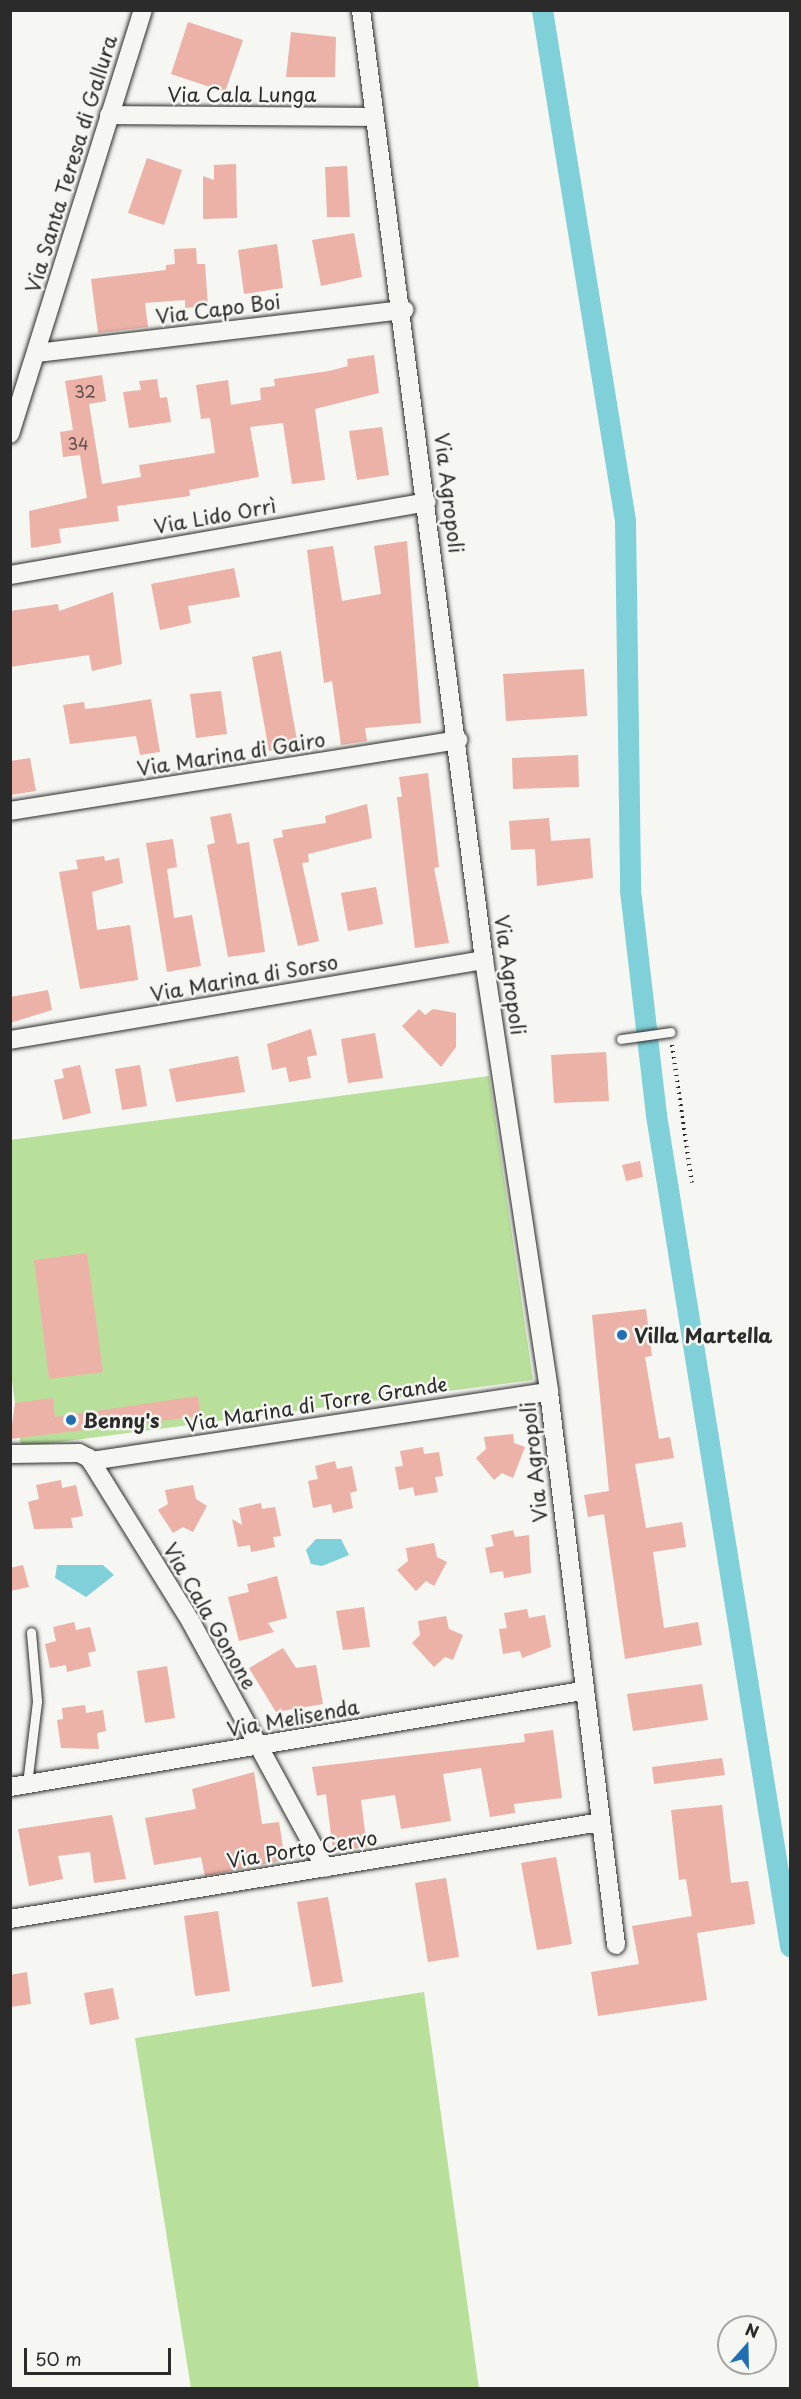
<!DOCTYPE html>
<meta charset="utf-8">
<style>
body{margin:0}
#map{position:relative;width:801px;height:2399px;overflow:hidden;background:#f6f6f2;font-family:"Playpen Sans",sans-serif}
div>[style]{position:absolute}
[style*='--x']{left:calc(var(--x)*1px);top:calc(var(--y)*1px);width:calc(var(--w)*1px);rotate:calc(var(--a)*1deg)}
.green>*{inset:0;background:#b9e09b}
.water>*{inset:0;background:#7fd0d9}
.canal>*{height:21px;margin:-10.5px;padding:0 10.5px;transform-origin:10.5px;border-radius:10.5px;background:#7fd0d9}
.building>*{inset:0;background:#ecb2a7}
.path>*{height:4px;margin-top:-2px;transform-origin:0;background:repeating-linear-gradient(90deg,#2b2b2b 0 1.5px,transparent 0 6px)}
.roads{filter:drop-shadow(0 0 2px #2b2b2b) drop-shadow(0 0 2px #2b2b2b)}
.service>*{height:9px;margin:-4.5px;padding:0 4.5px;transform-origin:4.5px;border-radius:4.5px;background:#f6f6f2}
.minor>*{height:18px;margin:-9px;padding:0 9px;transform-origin:9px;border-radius:9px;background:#f6f6f2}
.dots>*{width:16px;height:16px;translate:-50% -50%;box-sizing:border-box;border:3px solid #f6f6f2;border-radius:50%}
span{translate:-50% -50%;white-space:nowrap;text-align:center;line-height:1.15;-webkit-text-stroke:5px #f6f6f2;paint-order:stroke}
.number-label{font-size:16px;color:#5b4d4a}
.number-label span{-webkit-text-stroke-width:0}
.street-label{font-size:20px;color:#2b2b2b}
.poi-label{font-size:20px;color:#2b2b2b;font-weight:700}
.left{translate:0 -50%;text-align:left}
.frame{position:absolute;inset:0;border:12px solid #2b2b2b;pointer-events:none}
.north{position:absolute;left:717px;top:2315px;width:60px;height:60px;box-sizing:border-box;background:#f6f6f2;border:2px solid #a5a5a2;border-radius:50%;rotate:20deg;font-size:16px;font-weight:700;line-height:24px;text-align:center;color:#2b2b2b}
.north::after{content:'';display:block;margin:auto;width:21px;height:27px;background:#1f6fb2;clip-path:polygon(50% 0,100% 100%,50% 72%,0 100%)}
.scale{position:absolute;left:24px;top:2348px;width:147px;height:27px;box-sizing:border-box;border:3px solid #2b2b2b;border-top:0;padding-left:8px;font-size:18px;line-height:21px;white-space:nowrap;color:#2b2b2b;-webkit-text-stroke:4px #f6f6f2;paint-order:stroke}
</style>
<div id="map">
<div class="green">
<i style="clip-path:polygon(489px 1076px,533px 1380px,21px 1447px,10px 1366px,10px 1140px)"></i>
<i style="clip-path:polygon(424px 1992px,479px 2388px,191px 2388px,135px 2038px)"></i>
</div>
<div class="water">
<i style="clip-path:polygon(316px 1539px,341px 1539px,349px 1555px,322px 1566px,311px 1564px,306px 1550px)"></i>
<i style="clip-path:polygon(57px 1565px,103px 1565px,114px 1575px,86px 1597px,55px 1578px)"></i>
</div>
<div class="canal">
<i style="--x:542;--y:10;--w:517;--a:80.76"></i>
<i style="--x:625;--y:520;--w:370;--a:89.2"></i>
<i style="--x:630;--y:890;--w:226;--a:83.4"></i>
<i style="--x:656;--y:1115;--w:842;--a:80.84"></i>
</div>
<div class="building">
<i style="clip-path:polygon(188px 22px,243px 40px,225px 92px,171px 74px)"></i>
<i style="clip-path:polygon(291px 32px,336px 37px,335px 77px,286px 77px)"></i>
<i style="clip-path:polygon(147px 158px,182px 170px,164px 225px,128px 213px)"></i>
<i style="clip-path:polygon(236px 164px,237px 218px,203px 219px,203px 176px,214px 180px,214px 165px)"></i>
<i style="clip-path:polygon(347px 166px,350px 217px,327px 217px,325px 167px)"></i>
<i style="clip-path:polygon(354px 233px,362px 277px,321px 286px,312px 240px)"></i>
<i style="clip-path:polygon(277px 244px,283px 288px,244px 294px,238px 250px)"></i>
<i style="clip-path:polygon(196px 248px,197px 264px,205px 264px,208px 306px,185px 308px,185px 300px,145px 303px,148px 327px,98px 333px,91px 279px,166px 270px,166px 265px,175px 264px,174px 249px)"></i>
<i style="clip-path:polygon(374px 355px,379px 393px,315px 409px,325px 480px,292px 484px,283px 423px,250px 427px,259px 477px,189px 490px,190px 496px,117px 506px,119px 521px,59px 529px,61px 543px,31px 548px,29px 511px,87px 498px,80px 455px,63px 457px,60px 432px,73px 430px,65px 381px,102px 375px,106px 401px,89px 404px,102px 484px,141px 477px,139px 465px,215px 453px,210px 418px,201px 419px,196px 385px,228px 380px,231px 405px,261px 400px,260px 388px,275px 386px,274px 379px,329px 371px,348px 366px,347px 359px)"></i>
<i style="clip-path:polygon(157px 379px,160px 398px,167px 397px,171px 422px,129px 428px,123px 392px,141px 390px,139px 381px)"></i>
<i style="clip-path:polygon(382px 427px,389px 475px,357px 480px,349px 431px)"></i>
<i style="clip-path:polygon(407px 541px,421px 723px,365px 728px,367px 741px,341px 745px,332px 681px,324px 683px,307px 550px,333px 546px,342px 601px,381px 594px,374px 546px)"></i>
<i style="clip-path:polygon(234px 568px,240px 597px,188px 606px,191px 623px,160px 630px,151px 584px)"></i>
<i style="clip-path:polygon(113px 592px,122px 664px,92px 671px,89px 655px,10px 667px,10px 611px,58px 604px,59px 611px)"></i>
<i style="clip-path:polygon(281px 651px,298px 746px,269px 751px,252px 657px)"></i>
<i style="clip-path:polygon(584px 669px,587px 716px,506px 721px,503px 674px)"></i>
<i style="clip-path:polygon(221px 691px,227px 734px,196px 738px,190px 694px)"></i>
<i style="clip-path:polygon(151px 699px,160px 752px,140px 755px,136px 736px,70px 744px,63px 705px,84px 702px,85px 709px,103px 707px)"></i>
<i style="clip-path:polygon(578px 755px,579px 787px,513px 789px,512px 758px)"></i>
<i style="clip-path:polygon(30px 758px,36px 791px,10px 795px,10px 761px)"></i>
<i style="clip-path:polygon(428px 773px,439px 867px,434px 868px,449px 943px,415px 948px,397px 797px,402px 797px,399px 777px)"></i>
<i style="clip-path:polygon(367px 804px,372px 838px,308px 854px,309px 862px,302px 863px,319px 941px,298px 946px,273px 839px,283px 837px,282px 830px,326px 823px,325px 816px)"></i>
<i style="clip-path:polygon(231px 813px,237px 844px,249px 842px,265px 952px,228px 957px,207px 845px,215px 843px,210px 817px)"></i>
<i style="clip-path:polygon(549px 818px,551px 841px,590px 838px,593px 878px,537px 886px,535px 849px,511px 850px,509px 821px)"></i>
<i style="clip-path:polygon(173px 839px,177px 867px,167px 869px,174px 918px,192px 915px,201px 966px,167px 972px,146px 843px)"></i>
<i style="clip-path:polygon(104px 856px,105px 861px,119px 858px,123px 883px,92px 892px,97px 930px,130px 925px,138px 980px,80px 989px,59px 872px,78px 869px,76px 860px)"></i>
<i style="clip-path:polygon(376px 887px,383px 924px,348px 931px,341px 893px)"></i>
<i style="clip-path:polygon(48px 990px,52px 1010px,10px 1023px,10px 997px)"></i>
<i style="clip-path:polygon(419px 1009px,425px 1015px,433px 1009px,456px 1013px,456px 1047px,441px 1067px,402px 1026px)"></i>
<i style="clip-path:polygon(311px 1029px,317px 1055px,307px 1057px,311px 1078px,289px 1082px,286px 1067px,272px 1070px,267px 1044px)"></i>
<i style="clip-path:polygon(375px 1033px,383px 1078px,348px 1083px,341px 1039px)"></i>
<i style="clip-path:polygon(606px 1052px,609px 1101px,554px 1103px,551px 1055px)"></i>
<i style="clip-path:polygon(238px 1056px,245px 1092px,176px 1102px,169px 1069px)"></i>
<i style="clip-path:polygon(80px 1065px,91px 1113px,63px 1120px,54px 1080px,64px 1078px,62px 1069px)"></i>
<i style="clip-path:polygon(140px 1065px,147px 1106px,122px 1110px,115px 1069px)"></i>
<i style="clip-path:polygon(640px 1161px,643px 1177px,626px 1181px,622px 1165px)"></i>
<i style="clip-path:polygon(87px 1253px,103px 1372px,49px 1379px,34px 1260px)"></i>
<i style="clip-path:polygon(646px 1309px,652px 1356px,645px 1357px,659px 1439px,670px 1437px,674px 1458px,635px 1464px,646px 1528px,682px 1522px,686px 1547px,653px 1552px,664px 1628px,698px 1622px,702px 1645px,625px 1659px,604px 1514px,588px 1517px,584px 1495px,609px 1491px,592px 1315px)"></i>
<i style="clip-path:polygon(198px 1396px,201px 1416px,10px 1439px,15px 1403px,53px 1398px,55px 1417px)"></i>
<i style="clip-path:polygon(513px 1434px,514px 1443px,525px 1447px,513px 1478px,502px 1473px,494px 1480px,476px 1458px,486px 1449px,484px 1437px)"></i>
<i style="clip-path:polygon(423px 1447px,424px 1454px,439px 1452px,443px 1476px,435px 1477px,438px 1492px,415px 1496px,413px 1487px,399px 1490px,395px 1467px,403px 1466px,400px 1451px)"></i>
<i style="clip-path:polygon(335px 1461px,337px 1469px,352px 1466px,357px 1491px,350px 1493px,353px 1508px,333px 1513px,331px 1504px,313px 1508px,308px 1481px,318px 1479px,315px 1466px)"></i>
<i style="clip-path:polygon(61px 1480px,62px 1488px,76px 1485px,83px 1516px,71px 1518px,73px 1528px,34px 1529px,28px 1502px,39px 1499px,36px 1485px)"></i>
<i style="clip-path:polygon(193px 1485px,196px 1499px,207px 1506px,193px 1532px,183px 1527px,173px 1533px,158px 1510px,168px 1504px,165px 1490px)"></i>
<i style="clip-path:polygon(261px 1503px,262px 1509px,275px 1507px,281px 1536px,273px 1537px,275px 1547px,251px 1552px,250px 1545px,238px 1547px,232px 1519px,242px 1525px,239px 1508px)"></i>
<i style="clip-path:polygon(513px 1530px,515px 1537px,529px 1535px,531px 1573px,504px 1578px,503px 1571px,490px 1573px,485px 1548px,494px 1546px,491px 1535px)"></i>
<i style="clip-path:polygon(434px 1543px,437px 1557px,447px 1562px,434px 1586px,426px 1581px,416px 1591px,397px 1570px,408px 1561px,406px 1548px)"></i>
<i style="clip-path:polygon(23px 1565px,29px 1587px,10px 1591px,10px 1568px)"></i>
<i style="clip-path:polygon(277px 1576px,287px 1618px,268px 1623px,274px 1632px,239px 1641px,228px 1597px,249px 1592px,247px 1584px)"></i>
<i style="clip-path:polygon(364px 1607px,370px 1647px,343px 1650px,336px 1611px)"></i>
<i style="clip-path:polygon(527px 1609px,529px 1618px,545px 1615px,551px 1647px,522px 1658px,520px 1651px,503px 1654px,499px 1629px,507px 1628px,504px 1613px)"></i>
<i style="clip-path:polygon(446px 1616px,449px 1629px,463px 1635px,453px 1660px,445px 1657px,434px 1667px,412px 1643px,420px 1635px,418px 1621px)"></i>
<i style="clip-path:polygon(74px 1622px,76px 1630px,90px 1627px,96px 1651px,88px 1653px,91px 1666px,67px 1672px,66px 1665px,50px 1668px,45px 1644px,56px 1641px,53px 1627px)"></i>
<i style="clip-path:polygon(283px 1648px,296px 1668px,316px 1665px,323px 1704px,276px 1712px,249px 1668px)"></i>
<i style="clip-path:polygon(167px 1666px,175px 1718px,145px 1723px,137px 1671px)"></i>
<i style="clip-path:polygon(702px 1684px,708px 1720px,633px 1731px,627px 1694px)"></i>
<i style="clip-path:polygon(85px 1705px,86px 1713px,103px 1710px,106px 1731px,97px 1733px,99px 1749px,61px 1748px,57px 1720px,63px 1719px,62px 1708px)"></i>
<i style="clip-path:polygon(553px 1730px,562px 1798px,514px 1804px,515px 1813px,490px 1817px,481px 1768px,443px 1774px,451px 1821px,401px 1829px,395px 1795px,361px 1800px,367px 1847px,333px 1851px,326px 1794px,317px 1796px,312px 1767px,525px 1742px,524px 1734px)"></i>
<i style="clip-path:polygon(722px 1758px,725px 1775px,654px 1784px,652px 1767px)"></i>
<i style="clip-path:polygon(254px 1772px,262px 1824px,279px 1822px,285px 1860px,205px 1876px,201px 1857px,154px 1865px,145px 1818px,196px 1809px,192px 1789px)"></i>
<i style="clip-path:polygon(722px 1805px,731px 1883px,748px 1881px,755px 1924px,697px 1933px,707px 2000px,598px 2016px,591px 1972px,639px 1964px,632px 1926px,692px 1916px,686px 1879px,679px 1880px,671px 1810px)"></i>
<i style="clip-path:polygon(112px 1815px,126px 1879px,94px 1883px,90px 1852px,58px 1856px,63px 1879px,29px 1886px,18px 1829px)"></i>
<i style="clip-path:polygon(556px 1857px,572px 1944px,537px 1950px,521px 1863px)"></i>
<i style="clip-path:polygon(446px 1878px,459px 1957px,428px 1962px,415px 1883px)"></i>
<i style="clip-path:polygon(328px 1897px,343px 1982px,312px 1987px,297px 1902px)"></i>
<i style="clip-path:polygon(218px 1911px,230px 1991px,195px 1996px,184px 1916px)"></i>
<i style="clip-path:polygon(27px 1972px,31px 2004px,10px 2007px,10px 1975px)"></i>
<i style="clip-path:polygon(113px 1988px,119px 2019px,90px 2025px,84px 1993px)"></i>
</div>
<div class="path">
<i style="--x:672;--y:1045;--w:139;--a:81.8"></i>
</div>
<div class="roads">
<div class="service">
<i style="--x:621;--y:1039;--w:50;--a:-8"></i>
<i style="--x:27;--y:1784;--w:84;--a:-83.1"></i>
<i style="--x:37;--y:1701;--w:69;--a:-95"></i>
</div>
<div class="minor">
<i style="--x:361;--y:10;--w:958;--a:82.62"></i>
<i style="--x:484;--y:960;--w:437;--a:81.4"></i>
<i style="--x:549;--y:1392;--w:557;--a:83.09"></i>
<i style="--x:109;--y:115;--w:266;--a:0.4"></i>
<i style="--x:37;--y:353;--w:370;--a:-6.7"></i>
<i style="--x:10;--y:434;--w:444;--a:-72.6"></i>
<i style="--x:10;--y:575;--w:423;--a:-9.9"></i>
<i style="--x:10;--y:811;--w:454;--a:-9"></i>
<i style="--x:10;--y:1040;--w:481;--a:-9.6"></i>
<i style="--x:10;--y:1454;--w:69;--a:-0.8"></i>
<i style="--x:79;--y:1453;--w:11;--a:27"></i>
<i style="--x:89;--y:1458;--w:193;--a:58.1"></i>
<i style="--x:191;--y:1622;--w:280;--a:61.4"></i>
<i style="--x:91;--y:1461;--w:463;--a:-8.6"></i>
<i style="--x:10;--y:1787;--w:580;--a:-9.53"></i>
<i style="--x:10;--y:1919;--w:599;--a:-9.32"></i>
</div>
</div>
<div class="dots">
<i style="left:622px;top:1335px;background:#1f6fb2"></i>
<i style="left:71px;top:1420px;background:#1f6fb2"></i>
</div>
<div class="number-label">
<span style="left:85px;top:391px">32</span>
<span style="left:78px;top:443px">34</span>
</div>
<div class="street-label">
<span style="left:242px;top:94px">Via Cala Lunga</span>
<span style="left:71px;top:164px;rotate:-73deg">Via Santa Teresa di Gallura</span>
<span style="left:218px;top:309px;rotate:-7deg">Via Capo Boi</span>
<span style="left:449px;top:493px;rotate:83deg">Via Agropoli</span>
<span style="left:215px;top:516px;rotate:-10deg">Via Lido Orrì</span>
<span style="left:231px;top:754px;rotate:-9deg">Via Marina di Gairo</span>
<span style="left:510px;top:975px;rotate:82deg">Via Agropoli</span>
<span style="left:244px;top:978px;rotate:-10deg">Via Marina di Sorso</span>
<span style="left:316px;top:1404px;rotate:-9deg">Via Marina di Torre Grande</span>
<span style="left:534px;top:1462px;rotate:-96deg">Via Agropoli</span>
<span style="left:210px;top:1616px;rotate:60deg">Via Cala Gonone</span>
<span style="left:293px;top:1718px;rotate:-10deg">Via Melisenda</span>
<span style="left:302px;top:1849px;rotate:-9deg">Via Porto Cervo</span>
</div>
<div class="poi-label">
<span class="left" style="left:634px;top:1335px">Villa Martella</span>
<span class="left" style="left:83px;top:1420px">Benny's</span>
</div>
<div class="frame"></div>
<div class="north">N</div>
<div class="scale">50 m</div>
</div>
